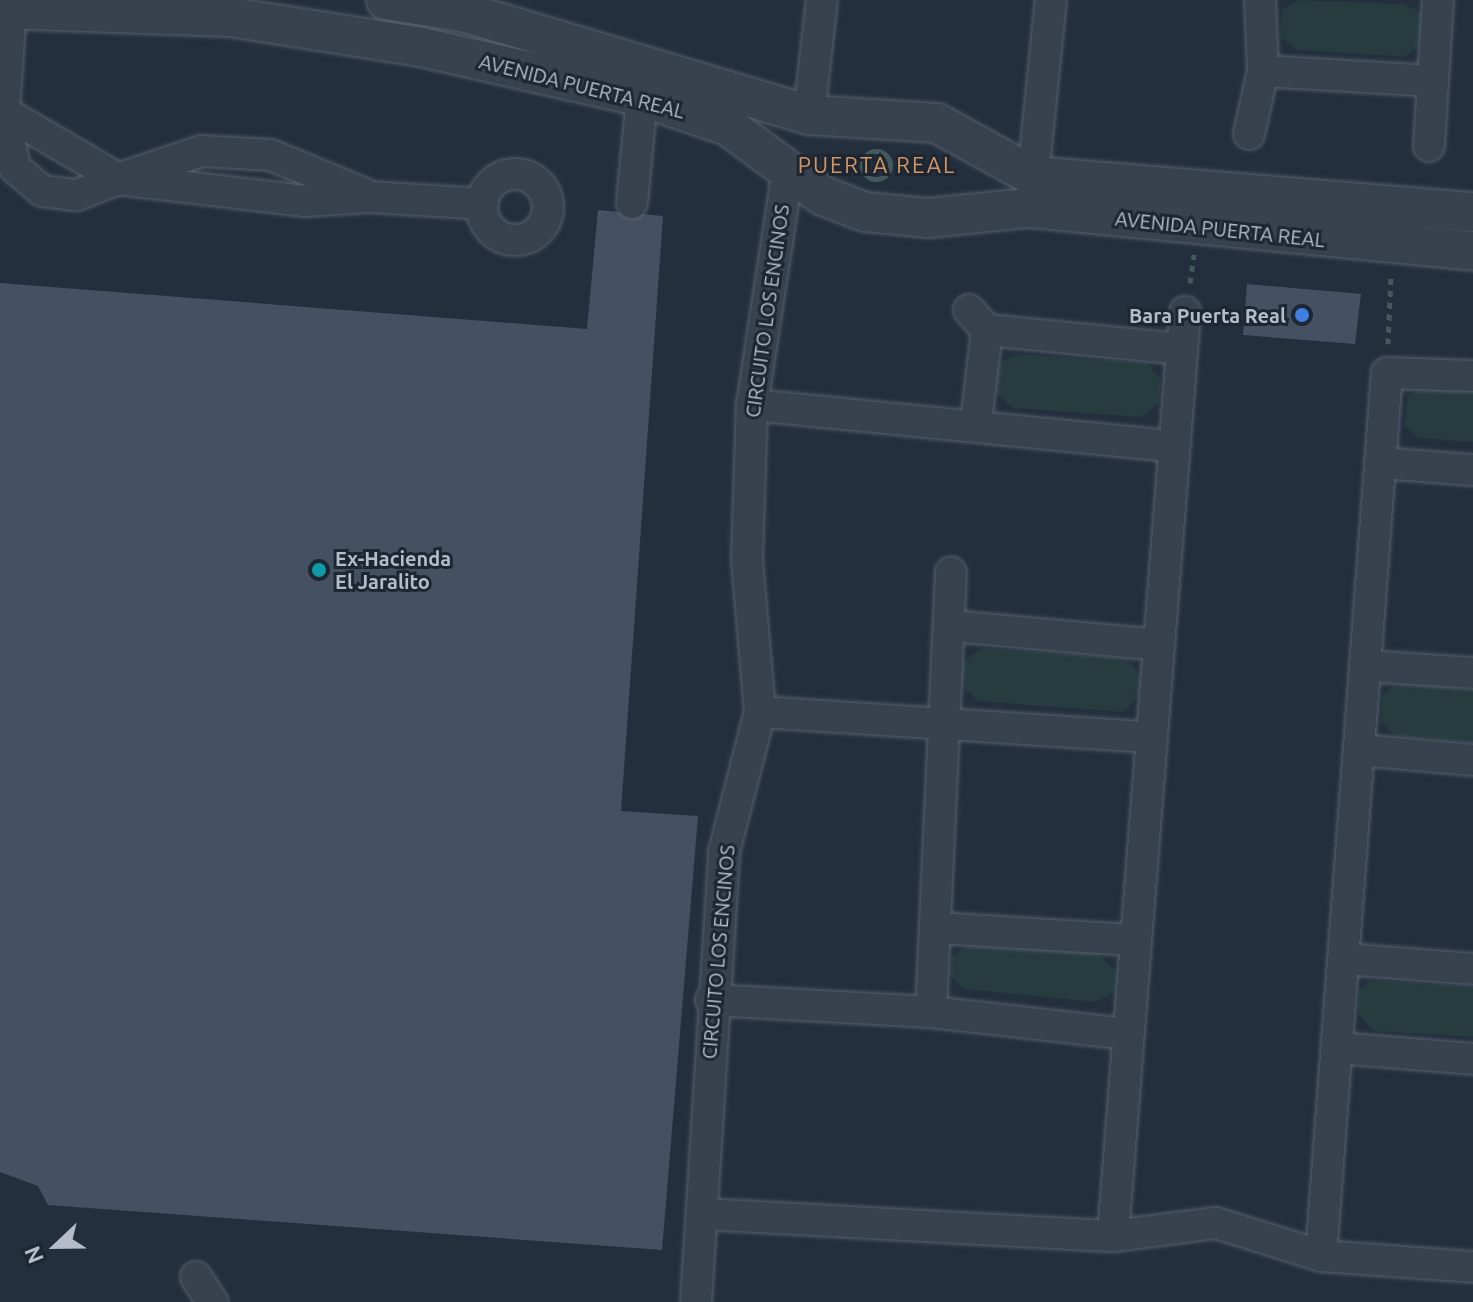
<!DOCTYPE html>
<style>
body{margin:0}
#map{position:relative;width:1473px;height:1302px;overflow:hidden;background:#242f3e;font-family:Ubuntu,sans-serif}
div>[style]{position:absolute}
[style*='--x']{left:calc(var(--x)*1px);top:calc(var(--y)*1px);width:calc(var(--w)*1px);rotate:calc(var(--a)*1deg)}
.green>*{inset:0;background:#263c3f}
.building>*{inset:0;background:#455162}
.path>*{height:5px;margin-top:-2.5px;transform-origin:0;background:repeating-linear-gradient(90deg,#44595c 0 6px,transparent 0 12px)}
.path>.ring{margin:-2.5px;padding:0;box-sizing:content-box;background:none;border:5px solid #44595c;border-radius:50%}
.roads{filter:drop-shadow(0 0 2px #565f6c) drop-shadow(0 0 2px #565f6c)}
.minor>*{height:30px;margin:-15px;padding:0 15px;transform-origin:15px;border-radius:15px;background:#38414e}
.minor>.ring{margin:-15px;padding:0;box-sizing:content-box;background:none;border:30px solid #38414e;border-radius:50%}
.tertiary>*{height:38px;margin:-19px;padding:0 19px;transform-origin:19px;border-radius:19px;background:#38414e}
.dots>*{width:22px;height:22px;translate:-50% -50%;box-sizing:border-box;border:4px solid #1d2633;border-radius:50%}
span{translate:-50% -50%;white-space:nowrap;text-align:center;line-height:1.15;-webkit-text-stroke:6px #1d2633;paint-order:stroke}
.street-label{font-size:20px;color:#b4bcc9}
.poi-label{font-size:20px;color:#b4bcc9;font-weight:700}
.right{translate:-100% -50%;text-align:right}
.left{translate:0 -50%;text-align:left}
.neighbourhood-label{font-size:22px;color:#d59563;letter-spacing:2px}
.north{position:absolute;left:16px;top:1206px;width:80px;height:80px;-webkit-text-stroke:6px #1d2633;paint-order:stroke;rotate:248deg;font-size:22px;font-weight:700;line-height:32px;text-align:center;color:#b4bcc9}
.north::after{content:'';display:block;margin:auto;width:28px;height:36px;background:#b4bcc9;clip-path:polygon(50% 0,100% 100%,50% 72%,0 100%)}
</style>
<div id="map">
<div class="green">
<i style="clip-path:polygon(1298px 0,1403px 4px,1424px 13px,1423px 42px,1405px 57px,1297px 50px,1280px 37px,1282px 10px)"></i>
<i style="clip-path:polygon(1020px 354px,1148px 363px,1161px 380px,1159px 403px,1140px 417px,1013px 408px,992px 389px,993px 365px)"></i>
<i style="clip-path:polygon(1425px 387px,1473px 390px,1473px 442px,1418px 438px,1404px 425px,1408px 395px)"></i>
<i style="clip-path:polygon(982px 648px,1127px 658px,1142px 677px,1140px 696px,1123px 712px,978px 701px,961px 685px,963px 662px)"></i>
<i style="clip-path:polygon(1396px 683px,1473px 689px,1473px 743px,1396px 736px,1381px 722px,1382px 695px)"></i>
<i style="clip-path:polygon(971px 943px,1097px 953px,1117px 971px,1115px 991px,1096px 1002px,964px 989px,950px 975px,952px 956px)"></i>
<i style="clip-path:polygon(1370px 980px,1473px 987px,1473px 1037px,1374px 1031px,1357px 1013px,1358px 992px)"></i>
</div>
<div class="building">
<i style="clip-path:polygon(598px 210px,663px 216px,621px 811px,698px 816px,662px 1250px,48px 1205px,38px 1186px,0 1172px,0 283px,587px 329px)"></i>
<i style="clip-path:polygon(1247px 284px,1361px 294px,1355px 344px,1243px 335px)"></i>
</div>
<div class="path">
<i class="ring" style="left:862px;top:151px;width:23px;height:23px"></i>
<i style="--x:1190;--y:283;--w:29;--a:-82"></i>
<i style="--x:1388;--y:344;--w:70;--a:-87.5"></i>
</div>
<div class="roads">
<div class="minor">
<i style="--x:11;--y:8;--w:104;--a:93.9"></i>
<i style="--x:4;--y:112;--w:57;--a:78.9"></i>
<i style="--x:15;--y:168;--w:35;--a:40"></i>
<i style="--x:42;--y:191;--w:35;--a:7"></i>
<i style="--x:77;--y:195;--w:44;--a:-21.3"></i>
<i style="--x:118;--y:179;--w:187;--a:6.7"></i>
<i style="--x:304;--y:201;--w:66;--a:-3.5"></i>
<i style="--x:370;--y:197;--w:113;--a:3.5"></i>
<i style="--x:1263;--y:71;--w:166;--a:3.4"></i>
<i style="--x:4;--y:112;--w:132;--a:30.4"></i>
<i style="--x:118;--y:179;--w:88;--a:-18.6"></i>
<i style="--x:201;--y:151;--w:70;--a:3.3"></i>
<i style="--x:271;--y:155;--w:102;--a:22.5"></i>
<i style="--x:809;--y:115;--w:116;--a:-83.6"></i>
<i style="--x:1249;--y:134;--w:65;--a:-77.5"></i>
<i style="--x:1263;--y:71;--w:71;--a:-92.4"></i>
<i style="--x:1429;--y:146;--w:146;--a:-86.5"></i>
<i class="ring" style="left:482px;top:174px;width:36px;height:36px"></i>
<i style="--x:1033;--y:176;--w:177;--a:-84.2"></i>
<i style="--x:632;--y:203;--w:106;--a:-84.6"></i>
<i style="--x:969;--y:310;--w:27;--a:48"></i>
<i style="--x:987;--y:330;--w:196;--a:5.6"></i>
<i style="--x:752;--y:405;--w:423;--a:5.6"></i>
<i style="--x:976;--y:423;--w:94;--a:-83.3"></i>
<i style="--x:1381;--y:463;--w:92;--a:4.4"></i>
<i style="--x:952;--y:626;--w:208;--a:5.2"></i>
<i style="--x:1366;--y:666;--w:107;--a:3.7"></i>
<i style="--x:760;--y:712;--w:390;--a:3.7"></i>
<i style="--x:1360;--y:750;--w:113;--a:5.1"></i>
<i style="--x:936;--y:928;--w:198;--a:3.5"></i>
<i style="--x:1344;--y:959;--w:129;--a:4.4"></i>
<i style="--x:711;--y:1000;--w:220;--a:3.1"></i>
<i style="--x:931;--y:1012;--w:196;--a:6.4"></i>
<i style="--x:931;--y:1012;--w:440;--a:-87.4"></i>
<i style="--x:1337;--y:1048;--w:136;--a:4.6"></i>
<i style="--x:703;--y:1214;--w:411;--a:3.1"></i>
<i style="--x:1113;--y:1236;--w:104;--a:-7.2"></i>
<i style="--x:1216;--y:1223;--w:110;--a:17.4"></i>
<i style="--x:1321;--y:1256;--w:152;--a:4.1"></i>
<i style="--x:1113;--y:1236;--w:927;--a:-85.54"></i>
<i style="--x:1321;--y:1256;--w:885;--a:-85.73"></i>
<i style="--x:1387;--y:373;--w:86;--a:2"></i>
<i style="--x:196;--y:1277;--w:30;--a:57"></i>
<i style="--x:696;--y:1302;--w:451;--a:-86.4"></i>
<i style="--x:724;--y:852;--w:145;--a:-75.6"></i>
<i style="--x:760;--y:712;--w:153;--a:-94.9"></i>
<i style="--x:747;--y:560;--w:155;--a:-88.2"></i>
<i style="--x:752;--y:405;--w:238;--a:-81.3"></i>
</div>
<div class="tertiary">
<i style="--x:386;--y:0;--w:82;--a:9.1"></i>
<i style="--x:467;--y:13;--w:357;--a:16.6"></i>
<i style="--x:809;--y:115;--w:128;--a:3.6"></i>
<i style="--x:937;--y:123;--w:110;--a:28.9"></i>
<i style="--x:1033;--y:176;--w:441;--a:4.7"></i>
<i style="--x:0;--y:9;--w:230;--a:2"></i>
<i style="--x:230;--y:17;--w:193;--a:8.9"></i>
<i style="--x:421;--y:47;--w:227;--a:12.7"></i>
<i style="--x:642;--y:97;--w:91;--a:18.6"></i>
<i style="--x:728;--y:126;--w:118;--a:36.4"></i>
<i style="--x:823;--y:196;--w:45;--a:20.9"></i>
<i style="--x:865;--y:212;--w:63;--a:5.4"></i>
<i style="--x:928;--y:218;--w:101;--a:-5.7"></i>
<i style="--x:1029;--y:208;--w:446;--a:5.5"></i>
</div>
</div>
<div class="dots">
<i style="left:1302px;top:315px;background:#3f7fe0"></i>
<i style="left:319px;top:570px;background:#0f9aa8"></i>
</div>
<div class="street-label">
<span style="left:582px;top:86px;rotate:14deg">AVENIDA PUERTA REAL</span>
<span style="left:1220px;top:229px;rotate:6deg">AVENIDA PUERTA REAL</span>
<span style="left:767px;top:311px;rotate:-82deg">CIRCUITO LOS ENCINOS</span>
<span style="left:718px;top:952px;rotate:-85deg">CIRCUITO LOS ENCINOS</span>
</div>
<div class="poi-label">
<span class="right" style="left:1286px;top:315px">Bara Puerta Real</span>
<span class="left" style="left:335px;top:570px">Ex-Hacienda<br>El Jaralito</span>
</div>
<div class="neighbourhood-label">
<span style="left:877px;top:165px">PUERTA REAL</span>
</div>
<div class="north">N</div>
</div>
